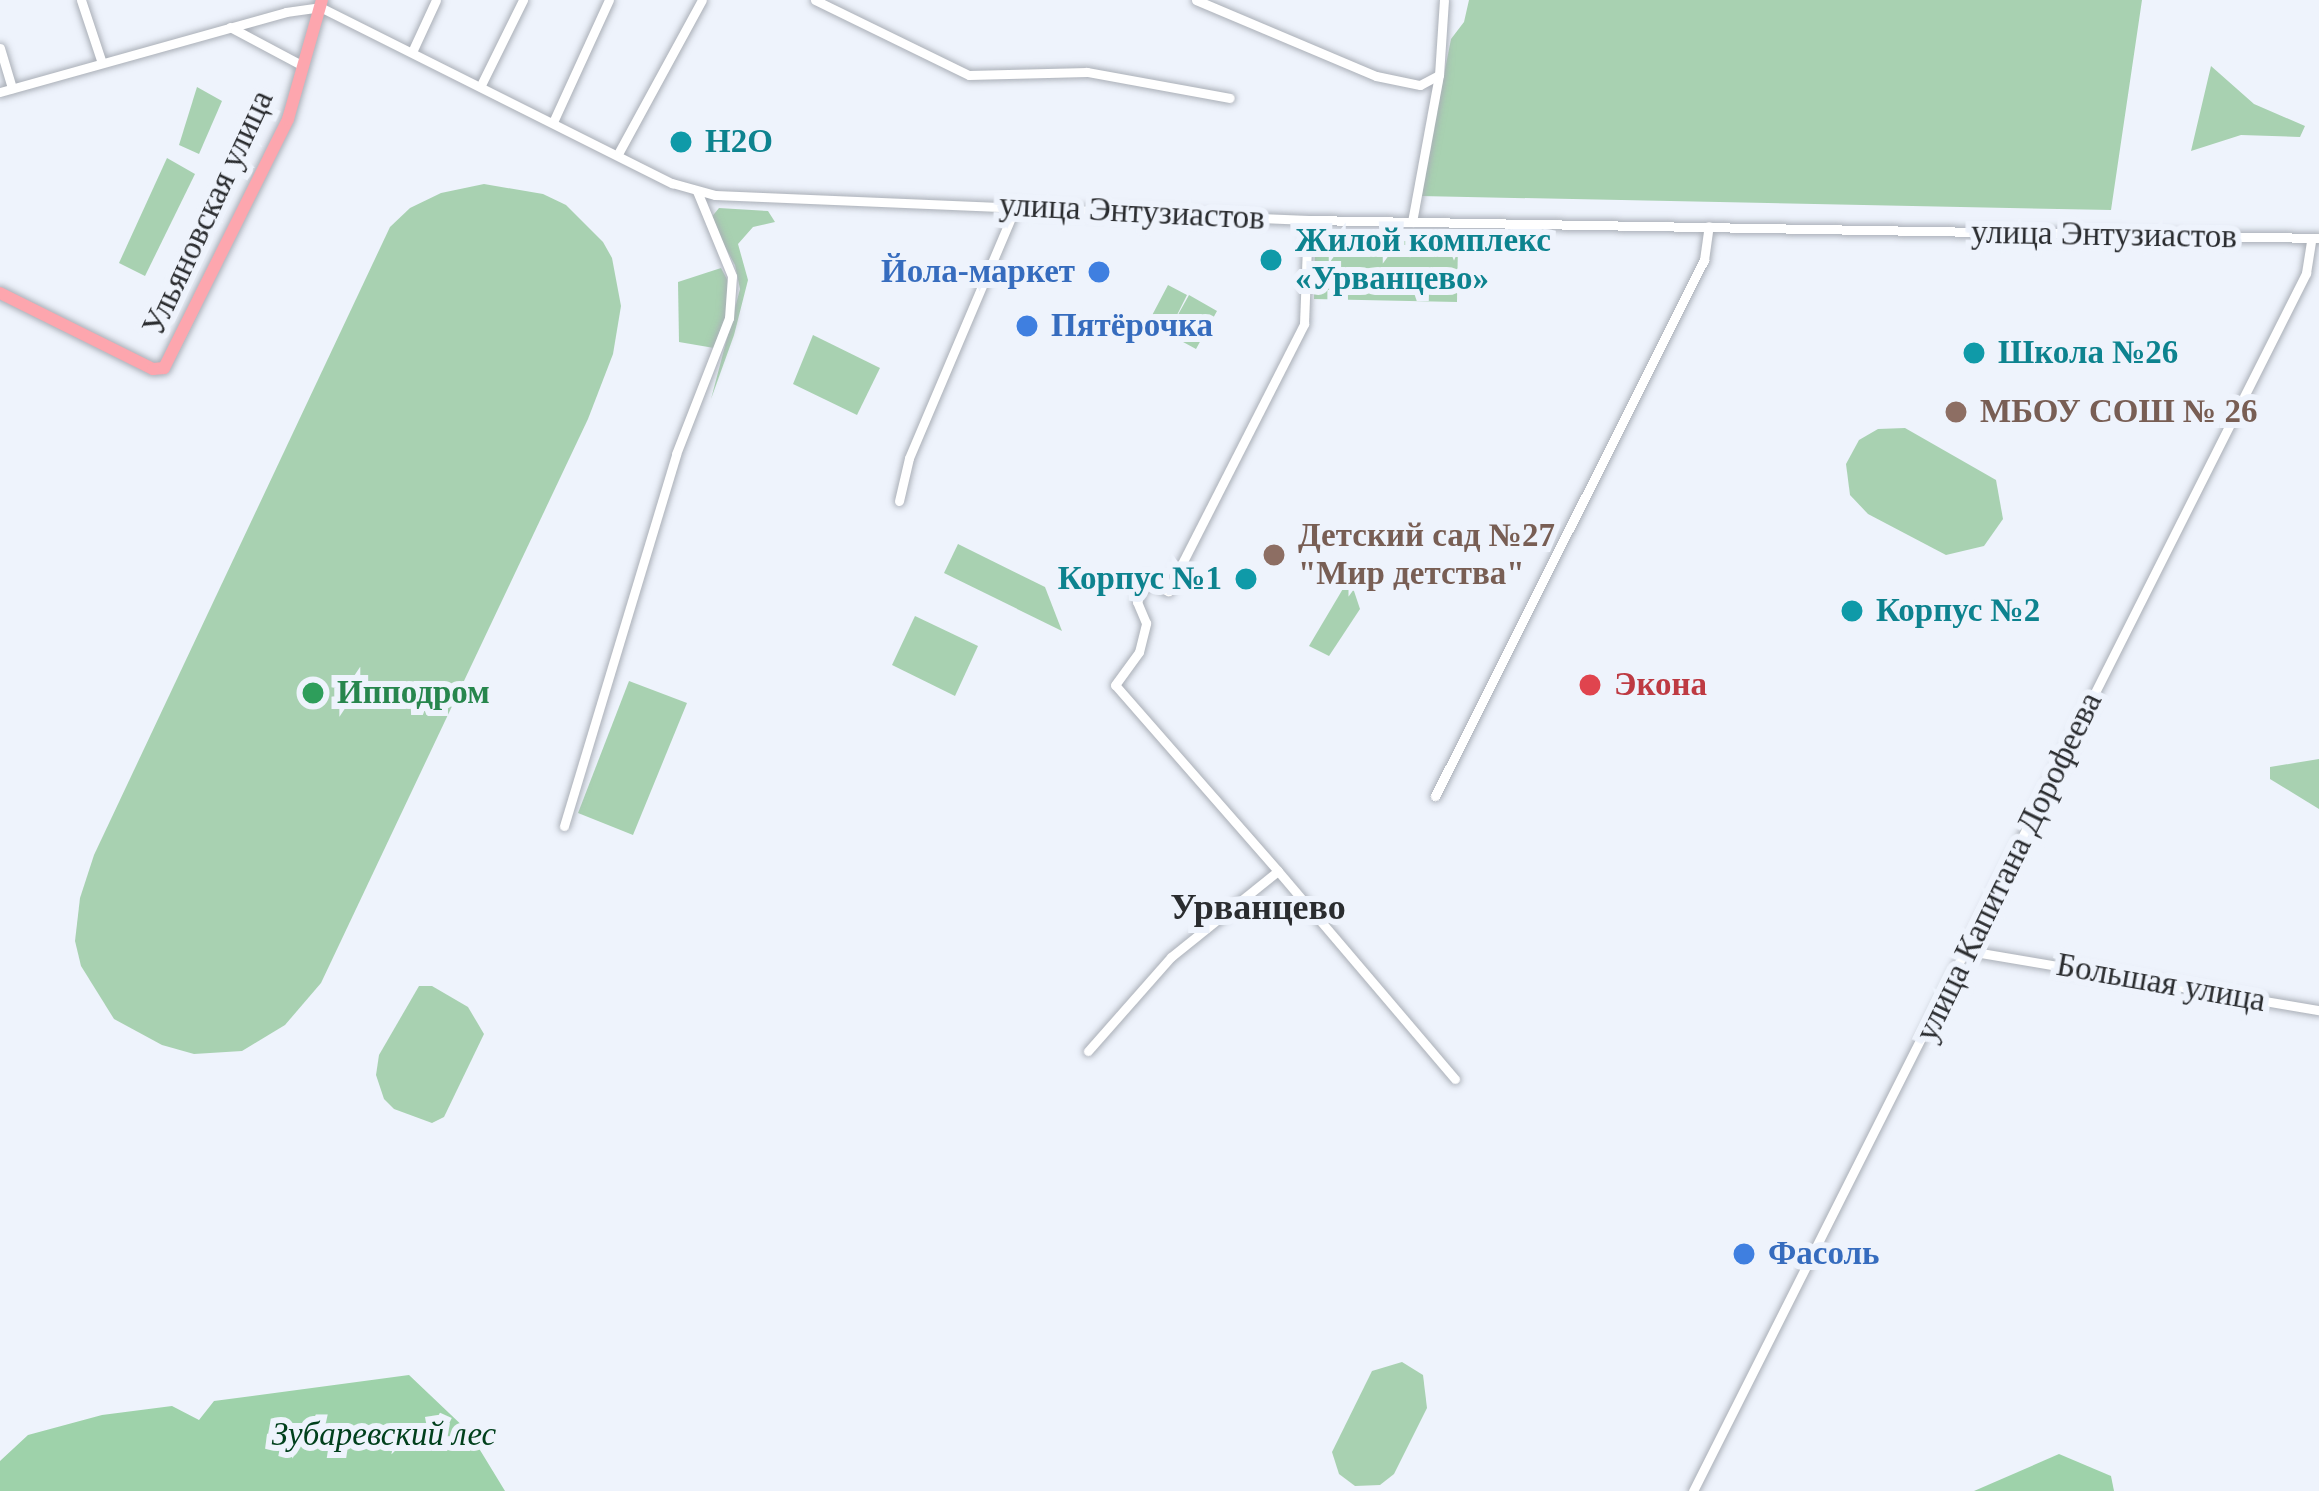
<!DOCTYPE html>
<meta charset="utf-8">
<style>
body{margin:0}
#map{position:relative;width:2319px;height:1491px;overflow:hidden;background:#eef3fc;font-family:Georgia,serif}
div>[style]{position:absolute}
[style*='--x']{left:calc(var(--x)*1px);top:calc(var(--y)*1px);width:calc(var(--w)*1px);rotate:calc(var(--a)*1deg)}
.green>*{inset:0;background:#a8d1b1}
.forest>*{inset:0;background:#9ed2aa}
.roads{filter:drop-shadow(0 0 3px #aaafb7) drop-shadow(0 0 3px #aaafb7)}
.minor>*{height:9px;margin:-4.5px;padding:0 4.5px;transform-origin:4.5px;border-radius:4.5px;background:#fff}
.major>*{height:12px;margin:-6px;padding:0 6px;transform-origin:6px;border-radius:6px;background:#fda6ae}
.dots>*{width:33px;height:33px;translate:-50% -50%;box-sizing:border-box;border:6px solid #eef3fc;border-radius:50%}
span{translate:-50% -50%;white-space:nowrap;text-align:center;line-height:1.15;-webkit-text-stroke:12px #eef3fc;paint-order:stroke}
.culture-label{font-size:33px;color:#0d838f;font-weight:700}
.left{translate:0 -50%;text-align:left}
.right{translate:-100% -50%;text-align:right}
.street-label{font-size:33px;color:#2a2c2f}
.shop-label{font-size:33px;color:#366cbe;font-weight:700}
.education-label{font-size:33px;color:#785e54;font-weight:700}
.health-label{font-size:33px;color:#be3a42;font-weight:700}
.leisure-label{font-size:33px;color:#27864d;font-weight:700}
.park-label{font-size:33px;color:#01401c;font-style:italic}
.neighbourhood-label{font-size:36px;color:#2a2c2f;font-weight:700}
</style>
<div id="map">
<div class="green">
<i style="clip-path:polygon(1469px 0,2142px 0,2111px 210px,1420px 196px,1451px 39px,1464px 22px)"></i>
<i style="clip-path:polygon(2211px 66px,2254px 104px,2305px 126px,2300px 137px,2241px 135px,2191px 151px)"></i>
<i style="clip-path:polygon(197px 87px,222px 101px,199px 154px,179px 145px)"></i>
<i style="clip-path:polygon(167px 158px,195px 174px,145px 276px,119px 263px)"></i>
<i style="clip-path:polygon(484px 184px,543px 194px,566px 205px,603px 242px,612px 258px,621px 306px,613px 354px,588px 419px,321px 983px,285px 1025px,242px 1051px,194px 1054px,162px 1045px,114px 1019px,81px 966px,75px 941px,80px 898px,94px 855px,390px 227px,410px 208px,441px 193px)"></i>
<i style="clip-path:polygon(719px 208px,768px 211px,775px 222px,753px 227px,738px 244px,748px 280px,734px 335px,711px 399px,740px 289px,735px 265px,710px 219px)"></i>
<i style="clip-path:polygon(1315px 238px,1458px 241px,1457px 302px,1314px 299px)"></i>
<i style="clip-path:polygon(721px 268px,729px 283px,727px 314px,714px 348px,679px 342px,678px 282px)"></i>
<i style="clip-path:polygon(1168px 285px,1187px 295px,1170px 329px,1189px 295px,1217px 311px,1196px 349px,1148px 323px)"></i>
<i style="clip-path:polygon(813px 335px,880px 368px,857px 415px,793px 384px)"></i>
<i style="clip-path:polygon(1905px 428px,1996px 480px,2003px 519px,1984px 546px,1946px 555px,1868px 514px,1850px 495px,1846px 464px,1859px 440px,1878px 429px)"></i>
<i style="clip-path:polygon(958px 544px,1045px 587px,1062px 631px,944px 573px)"></i>
<i style="clip-path:polygon(1344px 587px,1354px 591px,1360px 609px,1329px 656px,1309px 646px)"></i>
<i style="clip-path:polygon(915px 616px,978px 646px,955px 696px,892px 665px)"></i>
<i style="clip-path:polygon(629px 681px,687px 703px,633px 835px,578px 813px)"></i>
<i style="clip-path:polygon(2319px 759px,2319px 809px,2270px 779px,2270px 767px)"></i>
<i style="clip-path:polygon(419px 986px,432px 986px,468px 1007px,484px 1034px,444px 1117px,432px 1123px,394px 1109px,384px 1099px,376px 1075px,379px 1055px)"></i>
<i style="clip-path:polygon(1402px 1362px,1423px 1375px,1427px 1408px,1394px 1474px,1380px 1485px,1355px 1486px,1339px 1474px,1332px 1452px,1372px 1371px)"></i>
</div>
<div class="forest">
<i style="clip-path:polygon(409px 1375px,469px 1432px,505px 1491px,0 1491px,0 1461px,28px 1435px,102px 1415px,172px 1406px,199px 1420px,214px 1401px)"></i>
<i style="clip-path:polygon(2059px 1454px,2111px 1476px,2114px 1491px,1974px 1491px)"></i>
</div>
<div class="roads">
<div class="minor">
<i style="--x:81;--y:0;--w:66;--a:71.6"></i>
<i style="--x:815;--y:0;--w:171;--a:26"></i>
<i style="--x:969;--y:75;--w:118;--a:-1.5"></i>
<i style="--x:1087;--y:72;--w:145;--a:10.3"></i>
<i style="--x:1196;--y:0;--w:195;--a:22.9"></i>
<i style="--x:1376;--y:76;--w:45;--a:11.6"></i>
<i style="--x:1420;--y:85;--w:21;--a:-28"></i>
<i style="--x:1439;--y:75;--w:75;--a:-86.2"></i>
<i style="--x:230;--y:27;--w:83;--a:28.1"></i>
<i style="--x:0;--y:48;--w:42;--a:73.3"></i>
<i style="--x:412;--y:52;--w:57;--a:-65.2"></i>
<i style="--x:481;--y:85;--w:95;--a:-63.7"></i>
<i style="--x:0;--y:92;--w:297;--a:-15.6"></i>
<i style="--x:286;--y:12;--w:34;--a:-8"></i>
<i style="--x:320;--y:7;--w:394;--a:26.6"></i>
<i style="--x:672;--y:183;--w:45;--a:15.6"></i>
<i style="--x:715;--y:195;--w:594;--a:2.41"></i>
<i style="--x:1308;--y:220;--w:1011;--a:1.02"></i>
<i style="--x:554;--y:120;--w:132;--a:-65.4"></i>
<i style="--x:619;--y:152;--w:173;--a:-61.4"></i>
<i style="--x:1412;--y:222;--w:149;--a:-79.6"></i>
<i style="--x:899;--y:501;--w:44;--a:-76.9"></i>
<i style="--x:909;--y:458;--w:274;--a:-67"></i>
<i style="--x:1435;--y:796;--w:600;--a:-63.35"></i>
<i style="--x:1704;--y:260;--w:34;--a:-82"></i>
<i style="--x:564;--y:826;--w:388;--a:-73.2"></i>
<i style="--x:676;--y:454;--w:146;--a:-68.7"></i>
<i style="--x:729;--y:318;--w:42;--a:-85.9"></i>
<i style="--x:732;--y:276;--w:92;--a:-112.4"></i>
<i style="--x:1278;--y:871;--w:247;--a:-131.2"></i>
<i style="--x:1115;--y:685;--w:41;--a:-54"></i>
<i style="--x:1139;--y:652;--w:30;--a:-76"></i>
<i style="--x:1146;--y:623;--w:23;--a:-113"></i>
<i style="--x:1137;--y:602;--w:24;--a:-68"></i>
<i style="--x:1146;--y:580;--w:25;--a:27"></i>
<i style="--x:1168;--y:591;--w:300;--a:-63"></i>
<i style="--x:1304;--y:324;--w:104;--a:-87.8"></i>
<i style="--x:1969;--y:951;--w:355;--a:9.6"></i>
<i style="--x:1088;--y:1051;--w:125;--a:-48.6"></i>
<i style="--x:1171;--y:957;--w:137;--a:-38.8"></i>
<i style="--x:1278;--y:871;--w:273;--a:49.6"></i>
<i style="--x:1693;--y:1491;--w:1364;--a:-63.28"></i>
<i style="--x:2306;--y:273;--w:33;--a:-81"></i>
</div>
<div class="major">
<i style="--x:0;--y:293;--w:171;--a:26.4"></i>
<i style="--x:153;--y:369;--w:11;--a:-5"></i>
<i style="--x:164;--y:368;--w:278;--a:-63.5"></i>
<i style="--x:288;--y:119;--w:124;--a:-74.1"></i>
</div>
</div>
<div class="dots">
<i style="left:681px;top:142px;background:#0f9aa8"></i>
<i style="left:1271px;top:260px;background:#0f9aa8"></i>
<i style="left:1099px;top:272px;background:#3f7fe0"></i>
<i style="left:1027px;top:326px;background:#3f7fe0"></i>
<i style="left:1974px;top:353px;background:#0f9aa8"></i>
<i style="left:1956px;top:412px;background:#8d6e63"></i>
<i style="left:1274px;top:555px;background:#8d6e63"></i>
<i style="left:1246px;top:579px;background:#0f9aa8"></i>
<i style="left:1852px;top:611px;background:#0f9aa8"></i>
<i style="left:1590px;top:685px;background:#e0444e"></i>
<i style="left:313px;top:693px;background:#2e9e5b"></i>
<i style="left:1744px;top:1254px;background:#3f7fe0"></i>
</div>
<div class="culture-label">
<span class="left" style="left:705px;top:142px">H2O</span>
<span class="left" style="left:1295px;top:260px">Жилой комплекс<br>«Урванцево»</span>
<span class="left" style="left:1998px;top:353px">Школа №26</span>
<span class="right" style="left:1222px;top:579px">Корпус №1</span>
<span class="left" style="left:1876px;top:611px">Корпус №2</span>
</div>
<div class="street-label">
<span style="left:1132px;top:212px;rotate:3deg">улица Энтузиастов</span>
<span style="left:208px;top:213px;rotate:-65deg">Ульяновская улица</span>
<span style="left:2104px;top:235px;rotate:1deg">улица Энтузиастов</span>
<span style="left:2009px;top:867px;rotate:-64deg">улица Капитана Дорофеева</span>
<span style="left:2161px;top:983px;rotate:10deg">Большая улица</span>
</div>
<div class="shop-label">
<span class="right" style="left:1075px;top:272px">Йола-маркет</span>
<span class="left" style="left:1051px;top:326px">Пятёрочка</span>
<span class="left" style="left:1768px;top:1254px">Фасоль</span>
</div>
<div class="education-label">
<span class="left" style="left:1980px;top:412px">МБОУ СОШ № 26</span>
<span class="left" style="left:1298px;top:555px">Детский сад №27<br>"Мир детства"</span>
</div>
<div class="health-label">
<span class="left" style="left:1614px;top:685px">Экона</span>
</div>
<div class="leisure-label">
<span class="left" style="left:337px;top:693px">Ипподром</span>
</div>
<div class="park-label">
<span style="left:384px;top:1435px">Зубаревский лес</span>
</div>
<div class="neighbourhood-label">
<span style="left:1258px;top:908px">Урванцево</span>
</div>
</div>
